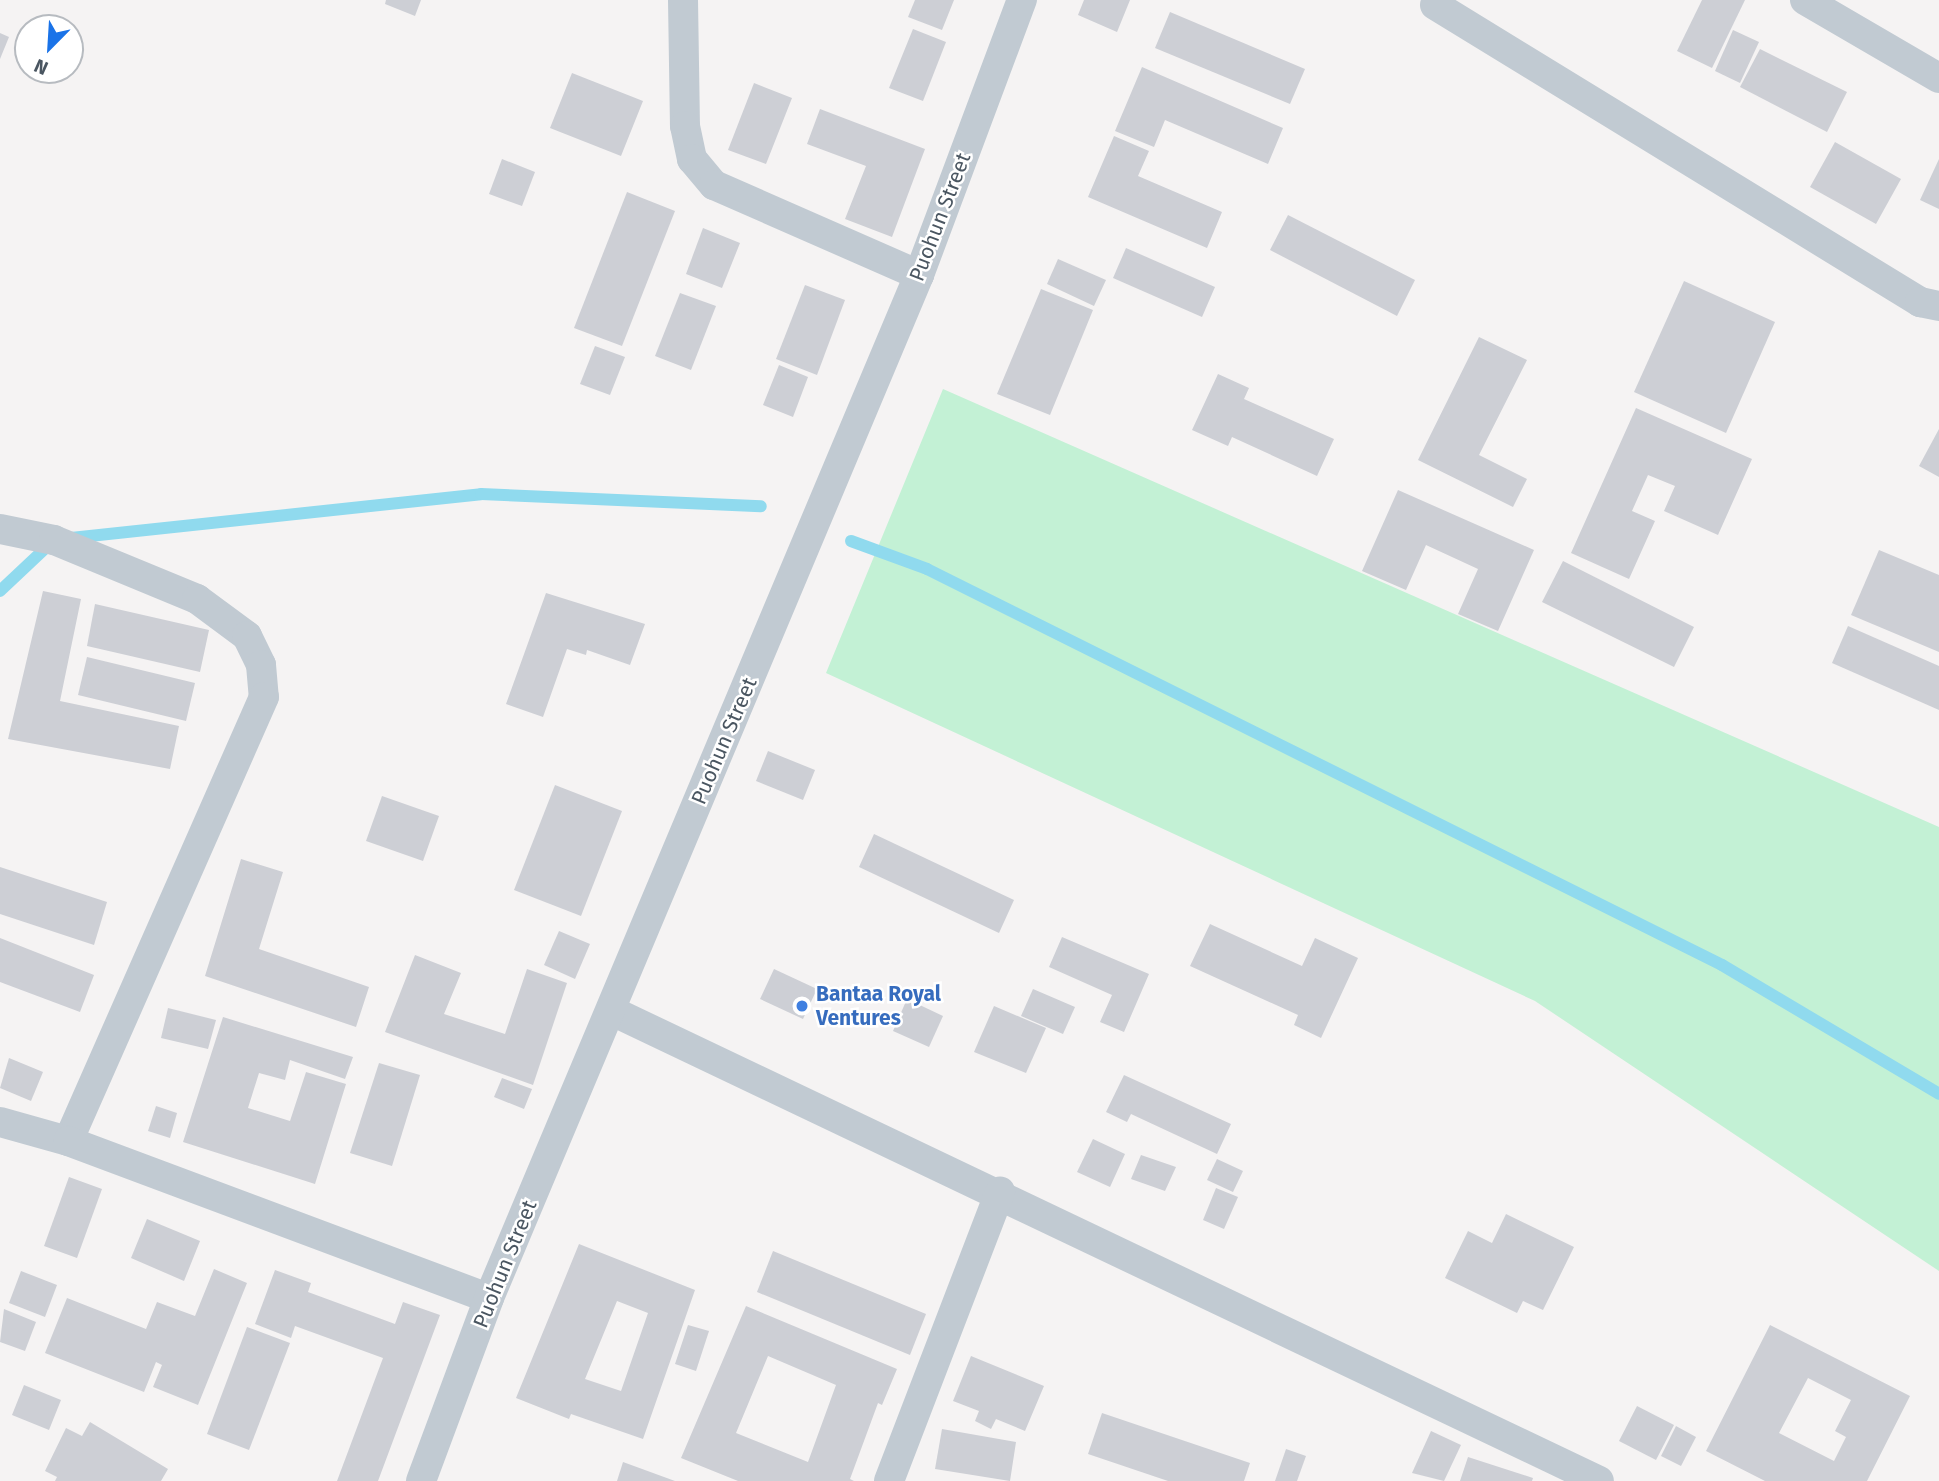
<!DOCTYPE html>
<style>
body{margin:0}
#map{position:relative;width:1939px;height:1481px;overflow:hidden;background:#f5f3f3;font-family:"Fira Sans",sans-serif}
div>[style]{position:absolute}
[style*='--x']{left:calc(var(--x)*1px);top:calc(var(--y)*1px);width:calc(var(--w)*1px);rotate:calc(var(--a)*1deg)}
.green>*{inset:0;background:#c3f1d5}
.stream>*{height:12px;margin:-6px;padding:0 6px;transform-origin:6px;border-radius:6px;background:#90daee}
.building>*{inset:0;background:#cdcfd5}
.street>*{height:30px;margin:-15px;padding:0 15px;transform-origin:15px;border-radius:15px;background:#c1cad2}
.dots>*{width:19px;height:19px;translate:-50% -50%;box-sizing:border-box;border:4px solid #fff;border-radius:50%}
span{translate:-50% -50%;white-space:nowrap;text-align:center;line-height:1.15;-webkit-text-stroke:5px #fff;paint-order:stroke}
.street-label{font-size:21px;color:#4a5661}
.shop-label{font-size:21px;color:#366cbe;font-weight:700}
.left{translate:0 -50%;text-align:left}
.north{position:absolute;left:14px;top:14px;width:70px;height:70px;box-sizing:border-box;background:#fff;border:2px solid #b7bbc0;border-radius:50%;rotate:204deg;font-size:19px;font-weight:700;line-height:28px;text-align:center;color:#4a5661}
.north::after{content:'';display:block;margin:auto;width:24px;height:32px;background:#1a73e8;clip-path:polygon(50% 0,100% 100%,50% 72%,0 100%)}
</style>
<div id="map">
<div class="green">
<i style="clip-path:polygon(943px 389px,1939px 827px,1939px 1271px,1535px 1001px,826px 673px)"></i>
</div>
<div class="stream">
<i style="--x:71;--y:538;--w:412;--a:-6.1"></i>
<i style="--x:481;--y:494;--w:280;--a:2.5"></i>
<i style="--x:851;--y:541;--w:81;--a:20.2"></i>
<i style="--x:927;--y:569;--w:888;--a:26.48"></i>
<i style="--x:1722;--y:965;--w:252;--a:30.7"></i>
<i style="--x:0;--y:591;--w:70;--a:-43.3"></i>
</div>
<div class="building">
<i style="clip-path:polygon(386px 0,421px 0,415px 16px,385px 4px)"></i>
<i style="clip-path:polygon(915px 0,954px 0,942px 30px,908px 17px)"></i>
<i style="clip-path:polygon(1084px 0,1130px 0,1117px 32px,1078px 15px)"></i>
<i style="clip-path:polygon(1702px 0,1745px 0,1712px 68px,1677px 51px)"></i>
<i style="clip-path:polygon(1170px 12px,1305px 69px,1290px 104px,1155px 48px)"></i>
<i style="clip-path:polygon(913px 29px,946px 42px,923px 101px,889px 88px)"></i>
<i style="clip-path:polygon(1733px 30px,1759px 42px,1740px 83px,1715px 71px)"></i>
<i style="clip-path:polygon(0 33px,9px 37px,0 59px)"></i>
<i style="clip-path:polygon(1760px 49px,1847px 92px,1827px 132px,1740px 87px)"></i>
<i style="clip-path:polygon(1142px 67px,1283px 128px,1268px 164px,1165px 120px,1154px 147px,1115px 131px)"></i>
<i style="clip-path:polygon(572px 73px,643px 101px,621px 156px,550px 128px)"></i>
<i style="clip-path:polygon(754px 83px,792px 98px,766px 164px,728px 150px)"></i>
<i style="clip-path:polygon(820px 109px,925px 149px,892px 237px,845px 219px,866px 166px,807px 144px)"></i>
<i style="clip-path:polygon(1114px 136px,1149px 151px,1138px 176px,1222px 212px,1207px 248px,1088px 197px)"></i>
<i style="clip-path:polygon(1835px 142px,1901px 179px,1876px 224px,1810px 187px)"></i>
<i style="clip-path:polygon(502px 159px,535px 172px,522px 206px,489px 194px)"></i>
<i style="clip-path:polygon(1939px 159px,1939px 209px,1920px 200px)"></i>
<i style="clip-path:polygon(627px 192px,675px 211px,622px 346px,574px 328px)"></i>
<i style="clip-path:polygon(1288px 215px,1415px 280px,1397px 316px,1270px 250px)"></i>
<i style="clip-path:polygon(703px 228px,740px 243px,722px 288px,686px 274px)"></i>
<i style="clip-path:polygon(1126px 248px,1215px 287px,1202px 317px,1113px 278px)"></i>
<i style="clip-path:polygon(1058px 259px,1106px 280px,1094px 306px,1047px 284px)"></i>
<i style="clip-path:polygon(1684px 281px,1775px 322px,1726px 433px,1634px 392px)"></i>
<i style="clip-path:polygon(805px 285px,845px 300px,817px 375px,776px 359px)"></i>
<i style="clip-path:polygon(1041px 289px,1093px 310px,1050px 415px,997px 394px)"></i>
<i style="clip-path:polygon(680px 293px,716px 306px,691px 370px,655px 356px)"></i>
<i style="clip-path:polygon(1479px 337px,1527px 360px,1479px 455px,1527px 479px,1513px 507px,1418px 460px)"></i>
<i style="clip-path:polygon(595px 346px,625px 357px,610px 395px,580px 384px)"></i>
<i style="clip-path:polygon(779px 365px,808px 377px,793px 417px,763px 405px)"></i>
<i style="clip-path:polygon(1218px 374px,1249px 388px,1244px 399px,1334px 439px,1317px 476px,1232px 437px,1228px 446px,1192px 430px)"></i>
<i style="clip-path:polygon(1636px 408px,1752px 459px,1718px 535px,1664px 511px,1675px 486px,1648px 475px,1632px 511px,1655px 521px,1629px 579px,1571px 553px)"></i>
<i style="clip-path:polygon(1939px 429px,1939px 477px,1919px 466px)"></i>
<i style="clip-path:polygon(1398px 490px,1534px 550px,1498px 631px,1458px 614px,1478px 569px,1426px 545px,1406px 590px,1362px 571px)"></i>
<i style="clip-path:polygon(1879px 550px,1939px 575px,1939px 652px,1851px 615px)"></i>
<i style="clip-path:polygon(1563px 561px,1694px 627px,1674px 667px,1542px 602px)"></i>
<i style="clip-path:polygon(43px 591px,81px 599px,60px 701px,179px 726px,170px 769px,8px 739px)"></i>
<i style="clip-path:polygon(546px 593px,645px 624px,630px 665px,587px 650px,586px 655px,567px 649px,543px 717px,506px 704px)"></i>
<i style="clip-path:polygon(95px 604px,209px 630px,200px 672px,87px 646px)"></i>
<i style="clip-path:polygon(1848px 626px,1939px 666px,1939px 710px,1832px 663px)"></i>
<i style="clip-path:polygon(87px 657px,195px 683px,186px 721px,78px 695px)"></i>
<i style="clip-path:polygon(768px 751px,815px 770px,803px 800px,756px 781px)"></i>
<i style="clip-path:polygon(555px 785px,622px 811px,581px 916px,514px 890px)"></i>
<i style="clip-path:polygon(382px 796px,439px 816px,423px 861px,366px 841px)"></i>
<i style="clip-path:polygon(874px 834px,1014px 900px,999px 933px,859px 867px)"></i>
<i style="clip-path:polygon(241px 859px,283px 872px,259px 949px,369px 987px,356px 1027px,205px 976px)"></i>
<i style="clip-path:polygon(0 867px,107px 902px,94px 945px,0 914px)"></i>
<i style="clip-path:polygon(1210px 924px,1302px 966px,1315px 938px,1358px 958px,1321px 1038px,1294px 1025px,1298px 1015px,1190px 966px)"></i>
<i style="clip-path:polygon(559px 931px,590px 944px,575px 979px,544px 965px)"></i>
<i style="clip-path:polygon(1062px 937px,1149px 974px,1124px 1032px,1100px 1022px,1112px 995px,1049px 967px)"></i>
<i style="clip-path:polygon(0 938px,94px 975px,80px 1012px,0 982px)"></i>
<i style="clip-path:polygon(415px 955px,461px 973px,444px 1014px,505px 1034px,527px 969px,567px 983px,533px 1085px,385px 1032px)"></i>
<i style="clip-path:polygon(774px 969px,817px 989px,803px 1019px,760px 999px)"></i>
<i style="clip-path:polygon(1033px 989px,1075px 1007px,1063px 1034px,1021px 1016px)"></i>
<i style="clip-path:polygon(907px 999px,943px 1016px,929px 1047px,893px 1031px)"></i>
<i style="clip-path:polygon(994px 1006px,1046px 1028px,1026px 1073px,974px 1052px)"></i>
<i style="clip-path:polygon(168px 1008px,216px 1020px,208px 1049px,161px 1038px)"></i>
<i style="clip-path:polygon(223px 1017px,353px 1057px,345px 1079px,290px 1060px,285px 1080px,259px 1073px,248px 1108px,290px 1121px,306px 1072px,346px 1084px,315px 1184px,183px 1142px)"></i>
<i style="clip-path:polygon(9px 1058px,43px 1072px,31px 1101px,0 1088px)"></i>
<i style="clip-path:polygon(379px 1063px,420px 1075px,392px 1166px,350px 1153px)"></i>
<i style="clip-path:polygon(1124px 1075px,1231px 1124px,1217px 1154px,1131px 1114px,1127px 1122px,1106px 1112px)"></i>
<i style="clip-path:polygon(502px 1078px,532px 1089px,524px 1109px,494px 1097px)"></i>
<i style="clip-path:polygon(156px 1106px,177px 1113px,170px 1138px,148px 1131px)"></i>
<i style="clip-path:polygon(1093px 1139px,1125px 1154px,1110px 1187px,1077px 1172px)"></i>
<i style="clip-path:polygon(1141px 1155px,1176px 1167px,1165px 1191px,1131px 1179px)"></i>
<i style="clip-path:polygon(1217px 1159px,1243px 1171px,1233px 1192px,1207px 1180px)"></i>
<i style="clip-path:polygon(69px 1177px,102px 1189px,77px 1258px,44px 1246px)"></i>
<i style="clip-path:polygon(1216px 1188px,1238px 1197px,1224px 1229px,1203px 1220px)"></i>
<i style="clip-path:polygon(1506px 1214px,1574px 1247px,1543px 1310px,1523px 1301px,1517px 1313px,1445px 1278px,1468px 1231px,1492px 1243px)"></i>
<i style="clip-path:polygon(147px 1219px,200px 1241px,184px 1281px,131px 1258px)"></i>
<i style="clip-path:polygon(evenodd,579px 1244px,695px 1290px,643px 1439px,571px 1414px,569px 1419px,516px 1398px,579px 1244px,617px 1301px,648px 1313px,621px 1391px,585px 1379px,617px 1301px)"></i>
<i style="clip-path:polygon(773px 1251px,926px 1314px,910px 1355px,757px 1292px)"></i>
<i style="clip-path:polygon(214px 1269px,247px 1283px,198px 1405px,153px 1387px,162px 1365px,156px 1362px,144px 1392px,45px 1353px,67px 1298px,146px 1329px,157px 1302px,195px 1316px)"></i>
<i style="clip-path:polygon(275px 1270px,311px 1283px,308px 1292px,395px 1324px,403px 1302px,440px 1315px,378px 1481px,337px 1481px,383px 1358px,295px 1326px,291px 1338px,255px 1324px)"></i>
<i style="clip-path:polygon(21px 1271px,57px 1285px,45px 1317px,9px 1303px)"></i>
<i style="clip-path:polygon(evenodd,746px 1306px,897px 1369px,882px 1405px,878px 1403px,850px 1479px,854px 1481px,738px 1481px,681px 1458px,746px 1306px,768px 1356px,836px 1385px,808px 1462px,736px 1433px,768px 1356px)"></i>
<i style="clip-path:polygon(4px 1309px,36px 1322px,25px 1351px,0 1342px)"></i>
<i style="clip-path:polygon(688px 1325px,709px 1331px,696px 1371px,675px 1364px)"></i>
<i style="clip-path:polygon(evenodd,1770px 1325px,1910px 1396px,1867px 1481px,1765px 1481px,1706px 1451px,1770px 1325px,1808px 1378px,1851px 1400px,1835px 1431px,1846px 1437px,1834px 1461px,1779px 1433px,1808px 1378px)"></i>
<i style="clip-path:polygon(247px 1327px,290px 1343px,249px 1450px,207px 1434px)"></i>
<i style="clip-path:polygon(971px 1356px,1044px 1386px,1025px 1431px,996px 1419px,991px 1429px,975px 1421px,979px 1411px,953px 1401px)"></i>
<i style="clip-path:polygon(24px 1385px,61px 1400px,49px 1430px,12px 1415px)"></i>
<i style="clip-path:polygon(1637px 1406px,1674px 1425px,1656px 1460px,1619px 1441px)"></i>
<i style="clip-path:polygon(1102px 1413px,1250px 1463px,1244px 1481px,1168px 1481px,1088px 1454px)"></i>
<i style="clip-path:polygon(90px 1422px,168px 1469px,161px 1481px,55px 1481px,57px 1477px,45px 1471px,66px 1428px,82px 1436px)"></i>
<i style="clip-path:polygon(1676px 1426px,1696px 1437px,1681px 1466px,1661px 1456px)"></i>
<i style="clip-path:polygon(942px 1429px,1016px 1442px,1010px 1481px,935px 1469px)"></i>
<i style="clip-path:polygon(1431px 1431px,1461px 1445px,1444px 1481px,1412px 1473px)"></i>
<i style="clip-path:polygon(1286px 1449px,1306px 1456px,1297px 1481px,1275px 1481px)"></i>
<i style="clip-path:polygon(1468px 1457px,1533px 1478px,1532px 1481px,1460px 1481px)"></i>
<i style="clip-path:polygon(623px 1462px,675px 1481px,617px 1481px)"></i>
</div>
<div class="street">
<i style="--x:683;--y:0;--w:126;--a:89.1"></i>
<i style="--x:685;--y:126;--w:34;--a:78"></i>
<i style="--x:692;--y:159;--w:34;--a:50"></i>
<i style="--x:714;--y:185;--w:224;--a:23.7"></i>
<i style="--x:1805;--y:0;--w:155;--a:30.2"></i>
<i style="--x:1435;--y:5;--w:569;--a:31.48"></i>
<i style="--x:1920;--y:302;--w:19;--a:12"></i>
<i style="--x:0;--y:529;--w:55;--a:11.5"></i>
<i style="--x:54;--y:540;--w:155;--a:22.4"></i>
<i style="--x:197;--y:599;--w:62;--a:36.5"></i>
<i style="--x:247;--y:636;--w:32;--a:64"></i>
<i style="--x:261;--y:665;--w:32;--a:85"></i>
<i style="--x:264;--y:697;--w:485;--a:113.8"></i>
<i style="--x:612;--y:1011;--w:1093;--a:25.46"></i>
<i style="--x:0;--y:1122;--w:71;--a:15.6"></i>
<i style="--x:68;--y:1141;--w:449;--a:20.5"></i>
<i style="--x:421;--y:1481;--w:195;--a:-69.6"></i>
<i style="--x:489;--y:1298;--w:1110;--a:-67.2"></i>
<i style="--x:919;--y:275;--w:294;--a:-69.5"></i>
<i style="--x:889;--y:1481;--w:310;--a:-69"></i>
</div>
<div class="dots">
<i style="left:802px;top:1006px;background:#3f7fe0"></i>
</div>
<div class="street-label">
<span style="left:940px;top:217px;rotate:-69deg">Puohun Street</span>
<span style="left:724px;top:741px;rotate:-67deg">Puohun Street</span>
<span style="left:505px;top:1264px;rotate:-68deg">Puohun Street</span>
</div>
<div class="shop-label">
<span class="left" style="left:816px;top:1006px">Bantaa Royal<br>Ventures</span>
</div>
<div class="north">N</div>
</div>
